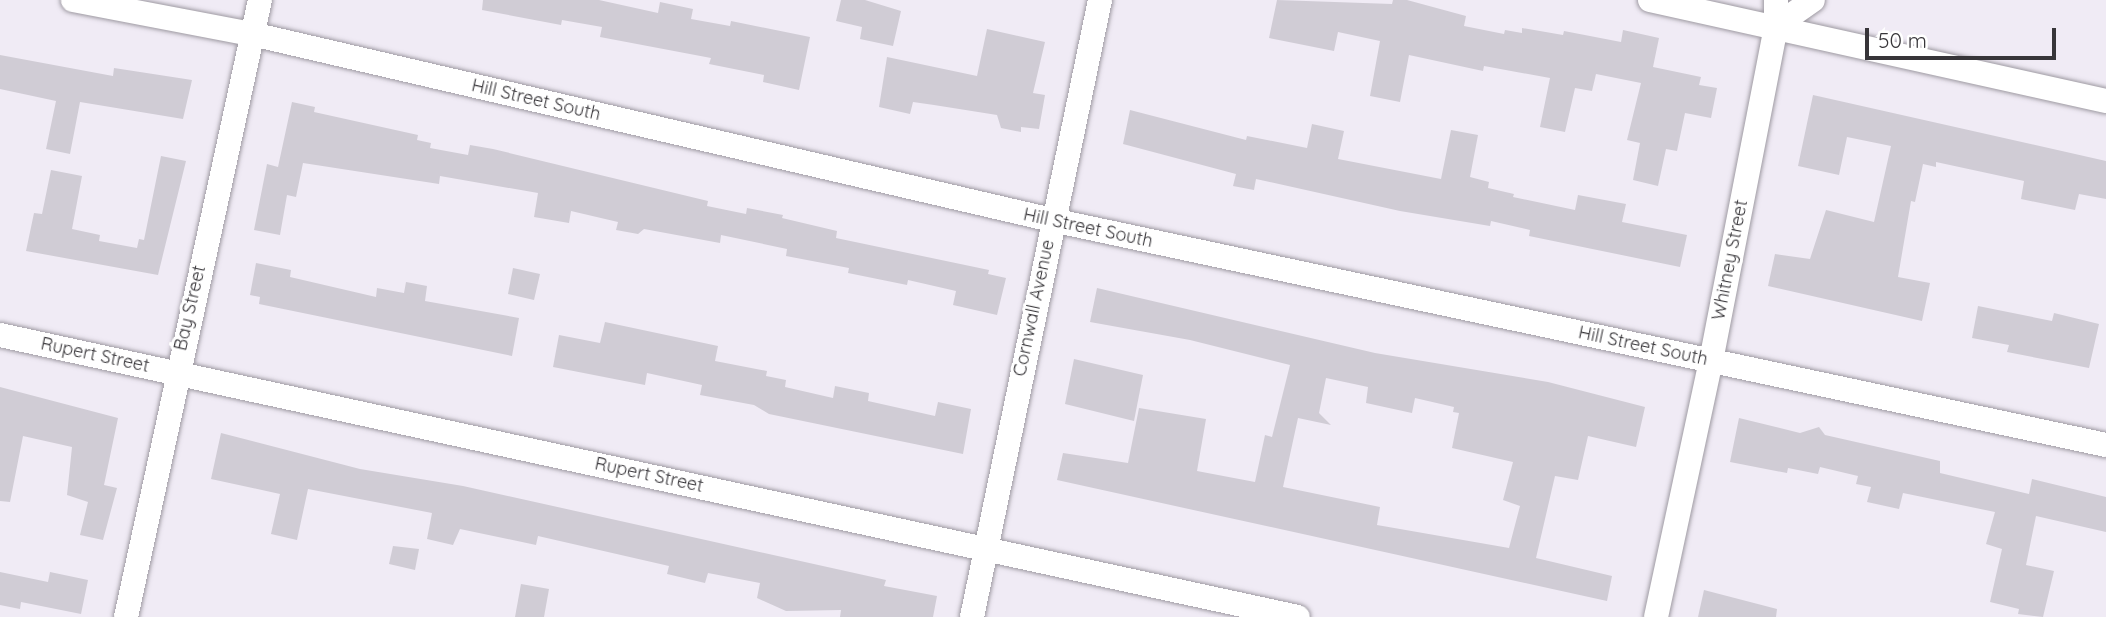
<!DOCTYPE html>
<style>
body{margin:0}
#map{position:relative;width:2106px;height:617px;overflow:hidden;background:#f0ebf5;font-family:Quicksand,sans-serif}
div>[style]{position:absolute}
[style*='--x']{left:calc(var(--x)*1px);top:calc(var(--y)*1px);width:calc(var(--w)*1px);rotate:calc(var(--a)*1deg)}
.building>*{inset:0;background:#d0ccd5}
.roads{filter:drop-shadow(0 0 2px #9e9aa2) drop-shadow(0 0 2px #9e9aa2)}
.minor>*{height:24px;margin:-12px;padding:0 12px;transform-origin:12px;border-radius:12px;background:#fff}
span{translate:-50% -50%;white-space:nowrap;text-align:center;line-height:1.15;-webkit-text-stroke:6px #fff;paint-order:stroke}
.street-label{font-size:18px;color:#373539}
.scale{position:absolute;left:1865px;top:28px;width:191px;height:32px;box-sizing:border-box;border:4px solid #373539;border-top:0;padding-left:9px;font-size:21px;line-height:24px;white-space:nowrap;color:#373539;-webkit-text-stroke:5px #fff;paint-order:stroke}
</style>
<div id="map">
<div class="building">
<i style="clip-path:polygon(483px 0,599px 0,658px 13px,660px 2px,693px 9px,691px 19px,730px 26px,731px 21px,810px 37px,799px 90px,763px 82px,764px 75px,709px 64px,711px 58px,600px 37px,602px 27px,562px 20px,561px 25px,482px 10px)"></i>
<i style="clip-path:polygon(841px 0,865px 0,901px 11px,893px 46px,860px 39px,862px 27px,836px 21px)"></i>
<i style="clip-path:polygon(1277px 0,1392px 4px,1393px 0,1407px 0,1466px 16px,1464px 26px,1504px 34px,1505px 30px,1522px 33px,1522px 28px,1563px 35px,1564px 31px,1621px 42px,1623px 30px,1659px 38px,1653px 67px,1701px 77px,1699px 85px,1717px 88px,1711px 118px,1685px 113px,1677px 151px,1666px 149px,1658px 186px,1633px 180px,1640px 143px,1627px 140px,1641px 83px,1596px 74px,1592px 91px,1575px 88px,1565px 132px,1540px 127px,1550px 78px,1484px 66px,1483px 71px,1409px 55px,1400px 102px,1370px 96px,1380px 41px,1338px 32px,1334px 51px,1269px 38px)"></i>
<i style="clip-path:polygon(987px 29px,1045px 42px,1033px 93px,1045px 95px,1039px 129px,1021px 127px,1021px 132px,1001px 128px,997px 115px,934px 105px,913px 102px,910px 114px,879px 107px,887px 57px,977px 76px)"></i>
<i style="clip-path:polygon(0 55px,113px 76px,114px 68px,192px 80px,183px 119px,80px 102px,70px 154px,46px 149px,56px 101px,0 89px)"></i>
<i style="clip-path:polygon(1813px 95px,2106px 161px,2106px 199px,2079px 194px,2075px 210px,2021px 199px,2024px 181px,1936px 162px,1936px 167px,1923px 164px,1915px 202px,1911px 201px,1898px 277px,1930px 283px,1922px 321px,1768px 286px,1775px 254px,1810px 259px,1826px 210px,1874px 222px,1891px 146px,1847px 137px,1839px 175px,1798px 166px)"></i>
<i style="clip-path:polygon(292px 102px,315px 107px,314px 112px,418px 135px,417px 140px,431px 143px,430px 148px,468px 155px,470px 145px,493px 149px,708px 201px,707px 206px,746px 214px,747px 208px,783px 215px,782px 218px,837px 231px,836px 238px,989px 270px,988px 274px,1006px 278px,997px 315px,953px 305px,956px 291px,908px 280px,907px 285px,848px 273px,849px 268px,786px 256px,787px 249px,721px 235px,720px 243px,644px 229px,638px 234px,616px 230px,618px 222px,571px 211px,569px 223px,534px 217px,538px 193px,440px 176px,439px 184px,303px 163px,296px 197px,287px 195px,280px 235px,254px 230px,267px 164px,278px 167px)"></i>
<i style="clip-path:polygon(1130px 110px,1246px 140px,1247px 136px,1307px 148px,1312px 124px,1344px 131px,1338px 159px,1441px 179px,1451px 130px,1478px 135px,1470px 177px,1489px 182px,1488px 188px,1514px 194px,1513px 197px,1575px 210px,1578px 195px,1626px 204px,1622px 222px,1687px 235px,1680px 267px,1529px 236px,1530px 230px,1491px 221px,1490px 226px,1400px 211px,1256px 179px,1254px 190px,1233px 186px,1236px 174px,1123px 144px)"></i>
<i style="clip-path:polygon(161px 156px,186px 161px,158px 275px,26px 251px,34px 213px,42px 214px,51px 170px,82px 176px,72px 229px,100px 235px,99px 241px,137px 248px,139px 239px,144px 240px)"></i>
<i style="clip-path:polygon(256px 263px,291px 270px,290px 277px,376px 297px,377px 288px,404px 293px,406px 282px,427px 286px,425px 301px,519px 318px,512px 356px,259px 304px,260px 297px,250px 295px)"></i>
<i style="clip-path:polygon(513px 268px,540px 274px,534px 300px,508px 294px)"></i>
<i style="clip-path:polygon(evenodd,1097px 288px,1375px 353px,1548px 382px,1645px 407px,1636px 447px,1588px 436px,1578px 480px,1555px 476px,1536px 558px,1612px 576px,1607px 601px,1057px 480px,1063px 453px,1128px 463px,1139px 408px,1206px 419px,1197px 471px,1255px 482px,1265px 435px,1272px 437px,1290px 365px,1190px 340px,1090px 322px,1097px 288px,1326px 378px,1368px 387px,1366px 403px,1412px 413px,1415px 398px,1454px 407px,1453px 412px,1459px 413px,1452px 448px,1513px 462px,1503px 500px,1520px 506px,1509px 548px,1377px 525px,1380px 507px,1283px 487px,1298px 418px,1331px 425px,1319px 413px,1326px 378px)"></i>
<i style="clip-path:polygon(1978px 306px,2052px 321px,2054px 313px,2099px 324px,2089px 368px,2007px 352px,2009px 345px,1972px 338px)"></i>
<i style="clip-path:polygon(605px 322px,718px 346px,715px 361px,767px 371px,766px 376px,786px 380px,785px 387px,833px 398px,835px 386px,869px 393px,868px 401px,935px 416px,938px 402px,971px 409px,963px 454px,769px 414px,754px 405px,700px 395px,702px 385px,647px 373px,645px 385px,553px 367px,559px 335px,600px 343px)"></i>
<i style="clip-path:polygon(1074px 359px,1143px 375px,1134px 421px,1065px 404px)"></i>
<i style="clip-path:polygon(0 387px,118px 418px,104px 485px,117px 488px,103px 540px,80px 535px,88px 502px,67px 495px,72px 447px,23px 436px,10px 502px,0 501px)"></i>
<i style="clip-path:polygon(1739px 418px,1800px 433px,1819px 427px,1825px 435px,1940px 461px,1940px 473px,2029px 494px,2032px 479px,2106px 497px,2106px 532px,2036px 516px,2026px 565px,2054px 571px,2043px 617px,2018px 614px,2019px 609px,1990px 602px,2002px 549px,1986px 544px,1995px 512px,1903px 493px,1899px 509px,1867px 502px,1871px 487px,1856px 484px,1858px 476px,1820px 467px,1818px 474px,1788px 468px,1787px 473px,1730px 462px)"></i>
<i style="clip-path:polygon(221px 433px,360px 469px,463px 486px,886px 580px,884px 586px,937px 596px,933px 617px,840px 617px,841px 610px,786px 611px,757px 598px,760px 583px,708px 573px,705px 583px,667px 574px,669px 566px,538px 536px,536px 545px,460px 529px,453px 545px,427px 539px,432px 513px,308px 489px,297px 540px,271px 534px,280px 494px,211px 479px)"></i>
<i style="clip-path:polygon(393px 546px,419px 549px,415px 570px,389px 564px)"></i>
<i style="clip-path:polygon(0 572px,48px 582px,50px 572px,88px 580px,81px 614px,21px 602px,20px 609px,0 605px)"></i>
<i style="clip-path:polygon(521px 584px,549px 589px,544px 617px,515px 617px)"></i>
<i style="clip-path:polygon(1704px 590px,1777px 609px,1776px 617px,1698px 617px)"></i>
</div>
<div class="roads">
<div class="minor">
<i style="--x:73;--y:0;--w:182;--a:10.8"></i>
<i style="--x:252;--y:34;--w:821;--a:13.09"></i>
<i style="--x:1052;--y:220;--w:1078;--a:12.05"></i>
<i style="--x:1650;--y:0;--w:467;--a:12.5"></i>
<i style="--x:1776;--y:26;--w:45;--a:-35.1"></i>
<i style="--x:0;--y:335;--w:1328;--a:12.26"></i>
<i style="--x:126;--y:617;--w:631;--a:-77.75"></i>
<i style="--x:972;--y:617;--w:630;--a:-78.28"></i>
<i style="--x:1656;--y:617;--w:262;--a:-77.9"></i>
<i style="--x:1711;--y:361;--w:341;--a:-79"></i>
<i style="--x:1776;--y:26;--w:26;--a:-90"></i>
</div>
</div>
<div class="street-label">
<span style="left:536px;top:100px;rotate:13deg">Hill Street South</span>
<span style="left:1088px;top:228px;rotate:12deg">Hill Street South</span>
<span style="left:1730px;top:260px;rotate:-79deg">Whitney Street</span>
<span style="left:190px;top:308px;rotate:-77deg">Bay Street</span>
<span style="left:1034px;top:308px;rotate:-78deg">Cornwall Avenue</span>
<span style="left:1643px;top:346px;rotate:12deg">Hill Street South</span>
<span style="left:95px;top:355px;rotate:12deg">Rupert Street</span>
<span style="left:649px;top:475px;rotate:12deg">Rupert Street</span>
</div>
<div class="scale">50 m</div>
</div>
